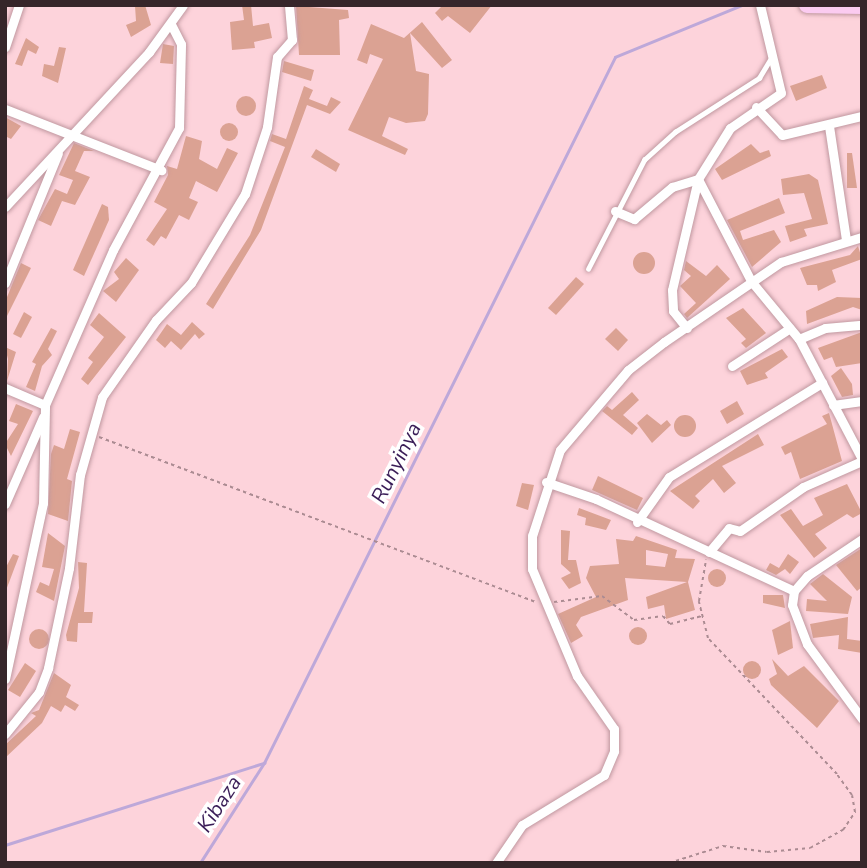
<!DOCTYPE html>
<style>
body{margin:0}
#map{position:relative;width:867px;height:868px;overflow:hidden;background:#fdd3db;font-family:"Nunito Sans",sans-serif}
div>[style]{position:absolute}
[style*='--x']{left:calc(var(--x)*1px);top:calc(var(--y)*1px);width:calc(var(--w)*1px);rotate:calc(var(--a)*1deg)}
.stream>*{height:2.5px;margin:-1.25px;padding:0 1.25px;transform-origin:1.25px;border-radius:1.25px;background:#bda8d9}
.building>*{inset:0;background:#dba293}
.round{border-radius:50%}
.path>*{height:2px;margin-top:-1px;transform-origin:0;background:repeating-linear-gradient(90deg,#ab8b92 0 3.5px,transparent 0 7px)}
.roads{filter:drop-shadow(0 0 2px #c098a0) drop-shadow(0 0 2px #c098a0)}
.service>*{height:4.5px;margin:-2.25px;padding:0 2.25px;transform-origin:2.25px;border-radius:2.25px;background:#fff}
.minor>*{height:9px;margin:-4.5px;padding:0 4.5px;transform-origin:4.5px;border-radius:4.5px;background:#fff}
.trunk>*{height:16px;margin:-8px;padding:0 8px;transform-origin:8px;border-radius:8px;background:#fbcbf0}
span{translate:-50% -50%;white-space:nowrap;text-align:center;line-height:1.15;-webkit-text-stroke:7px #fff;paint-order:stroke}
.water-label{font-size:21px;color:#3a1d57;font-style:italic}
.frame{position:absolute;inset:0;border:7px solid #36262a;pointer-events:none}
</style>
<div id="map">
<div class="stream">
<i style="--x:5;--y:845;--w:272;--a:-17.6"></i>
<i style="--x:264;--y:763;--w:788;--a:-63.56"></i>
<i style="--x:615;--y:57;--w:137;--a:-22.3"></i>
<i style="--x:200;--y:863;--w:119;--a:-57.4"></i>
</div>
<div class="building">
<i style="clip-path:polygon(145px 5px,151px 25px,131px 37px,126px 25px,136px 21px,135px 6px)"></i>
<i style="clip-path:polygon(242px 5px,251px 5px,253px 26px,269px 23px,272px 38px,254px 42px,255px 48px,232px 50px,230px 22px,244px 20px)"></i>
<i style="clip-path:polygon(443px 5px,492px 5px,470px 33px,448px 16px,442px 21px,435px 13px)"></i>
<i style="clip-path:polygon(296px 6px,348px 10px,349px 18px,339px 20px,340px 55px,299px 55px)"></i>
<i style="clip-path:polygon(422px 22px,452px 60px,442px 68px,410px 33px,416px 71px,429px 74px,428px 114px,425px 121px,406px 123px,389px 117px,382px 136px,408px 149px,405px 155px,348px 130px,383px 59px,370px 54px,367px 64px,357px 60px,371px 24px,404px 38px)"></i>
<i style="clip-path:polygon(26px 38px,39px 47px,36px 54px,28px 50px,22px 66px,15px 64px)"></i>
<i style="clip-path:polygon(163px 44px,174px 46px,173px 64px,160px 63px)"></i>
<i style="clip-path:polygon(59px 47px,66px 48px,58px 83px,42px 76px,44px 64px,54px 66px)"></i>
<i style="clip-path:polygon(284px 61px,314px 70px,311px 81px,282px 72px)"></i>
<i style="clip-path:polygon(822px 75px,827px 88px,796px 101px,790px 86px)"></i>
<i style="clip-path:polygon(304px 86px,313px 90px,309px 99px,327px 106px,331px 97px,341px 102px,330px 114px,307px 105px,261px 230px,213px 309px,206px 304px,250px 235px,285px 147px,270px 141px,272px 134px,286px 139px)"></i>
<i class="round" style="left:236px;top:96px;width:20px;height:20px"></i>
<i style="clip-path:polygon(5px 117px,21px 126px,11px 139px,5px 136px)"></i>
<i class="round" style="left:220px;top:123px;width:18px;height:18px"></i>
<i style="clip-path:polygon(186px 136px,202px 141px,199px 159px,217px 169px,227px 148px,238px 153px,217px 192px,196px 181px,189px 198px,198px 202px,189px 220px,179px 215px,166px 239px,161px 236px,154px 246px,146px 240px,167px 209px,154px 202px,168px 175px,167px 166px,177px 169px)"></i>
<i style="clip-path:polygon(74px 143px,94px 151px,84px 151px,75px 171px,90px 177px,75px 205px,62px 201px,51px 226px,38px 220px,55px 189px,67px 194px,73px 180px,59px 175px)"></i>
<i style="clip-path:polygon(751px 144px,760px 153px,769px 150px,771px 156px,722px 180px,715px 169px)"></i>
<i style="clip-path:polygon(316px 149px,340px 164px,336px 172px,311px 157px)"></i>
<i style="clip-path:polygon(847px 153px,852px 153px,857px 188px,847px 188px)"></i>
<i style="clip-path:polygon(809px 174px,818px 180px,828px 224px,804px 229px,807px 236px,790px 242px,785px 226px,812px 219px,804px 193px,783px 195px,781px 179px)"></i>
<i style="clip-path:polygon(779px 198px,785px 213px,740px 231px,743px 240px,774px 230px,781px 242px,752px 267px,727px 220px)"></i>
<i style="clip-path:polygon(102px 204px,108px 207px,109px 220px,84px 276px,73px 270px)"></i>
<i style="clip-path:polygon(858px 246px,862px 259px,832px 270px,836px 282px,818px 291px,817px 285px,807px 285px,800px 268px,850px 255px)"></i>
<i class="round" style="left:633px;top:252px;width:22px;height:22px"></i>
<i style="clip-path:polygon(126px 258px,139px 270px,116px 302px,103px 291px,119px 279px,114px 272px)"></i>
<i style="clip-path:polygon(686px 261px,706px 276px,717px 265px,730px 279px,687px 318px,684px 314px,696px 303px,680px 286px,691px 276px,684px 270px)"></i>
<i style="clip-path:polygon(21px 263px,31px 268px,5px 320px,5px 302px)"></i>
<i style="clip-path:polygon(576px 277px,584px 284px,556px 315px,548px 308px)"></i>
<i style="clip-path:polygon(837px 297px,862px 298px,862px 310px,853px 307px,807px 324px,806px 311px)"></i>
<i style="clip-path:polygon(743px 308px,766px 333px,746px 348px,741px 343px,746px 339px,726px 318px)"></i>
<i style="clip-path:polygon(24px 312px,32px 317px,21px 338px,13px 334px)"></i>
<i style="clip-path:polygon(99px 313px,126px 337px,88px 385px,81px 379px,93px 362px,88px 358px,104px 337px,90px 325px)"></i>
<i style="clip-path:polygon(192px 322px,205px 334px,199px 339px,195px 334px,181px 350px,171px 341px,165px 348px,156px 340px,167px 324px,181px 335px)"></i>
<i style="clip-path:polygon(51px 328px,57px 331px,48px 349px,52px 355px,42px 366px,35px 391px,26px 387px,36px 364px,32px 362px)"></i>
<i style="clip-path:polygon(616px 328px,628px 340px,618px 351px,605px 339px)"></i>
<i style="clip-path:polygon(862px 332px,862px 363px,836px 367px,832px 357px,824px 360px,818px 348px)"></i>
<i style="clip-path:polygon(5px 347px,16px 352px,7px 381px,8px 359px)"></i>
<i style="clip-path:polygon(782px 349px,788px 357px,765px 373px,768px 378px,747px 385px,740px 371px)"></i>
<i style="clip-path:polygon(841px 368px,852px 384px,853px 395px,842px 397px,831px 376px)"></i>
<i style="clip-path:polygon(632px 392px,639px 400px,623px 415px,638px 428px,632px 435px,602px 411px,607px 406px,612px 410px)"></i>
<i style="clip-path:polygon(737px 401px,744px 414px,727px 424px,720px 411px)"></i>
<i style="clip-path:polygon(16px 404px,33px 411px,11px 456px,5px 444px,18px 424px,9px 421px)"></i>
<i style="clip-path:polygon(829px 413px,842px 461px,800px 479px,791px 452px,785px 455px,781px 447px,827px 424px,822px 416px)"></i>
<i style="clip-path:polygon(647px 414px,661px 425px,667px 420px,671px 425px,652px 443px,637px 423px)"></i>
<i class="round" style="left:674px;top:415px;width:22px;height:22px"></i>
<i style="clip-path:polygon(70px 429px,80px 432px,67px 479px,72px 481px,68px 521px,48px 514px,51px 454px,54px 445px,64px 449px)"></i>
<i style="clip-path:polygon(758px 434px,764px 445px,722px 466px,736px 483px,724px 493px,713px 479px,695px 496px,700px 501px,693px 509px,670px 491px)"></i>
<i style="clip-path:polygon(598px 476px,643px 498px,637px 510px,592px 490px)"></i>
<i style="clip-path:polygon(522px 483px,534px 485px,528px 510px,516px 506px)"></i>
<i style="clip-path:polygon(847px 484px,862px 513px,853px 518px,847px 514px,815px 534px,827px 548px,814px 558px,780px 515px,791px 509px,803px 526px,823px 515px,814px 498px)"></i>
<i style="clip-path:polygon(579px 508px,611px 520px,606px 530px,585px 525px,586px 518px,577px 515px)"></i>
<i style="clip-path:polygon(561px 530px,570px 531px,568px 560px,576px 560px,581px 583px,569px 589px,561px 578px,571px 573px,561px 564px)"></i>
<i style="clip-path:polygon(48px 533px,65px 546px,54px 601px,36px 592px,40px 582px,49px 586px,54px 569px,42px 567px)"></i>
<i style="clip-path:polygon(evenodd,636px 536px,677px 550px,675px 558px,695px 559px,688px 582px,695px 610px,666px 619px,664px 605px,648px 609px,646px 597px,687px 582px,625px 578px,628px 600px,581px 617px,576px 625px,583px 636px,571px 643px,558px 614px,596px 597px,586px 578px,590px 566px,619px 564px,616px 539px,633px 541px,636px 536px,646px 550px,668px 554px,665px 567px,646px 565px,646px 550px)"></i>
<i style="clip-path:polygon(862px 548px,862px 587px,857px 591px,836px 565px)"></i>
<i style="clip-path:polygon(13px 554px,19px 556px,5px 593px,5px 569px)"></i>
<i style="clip-path:polygon(788px 554px,799px 562px,790px 574px,785px 569px,776px 575px,766px 570px,770px 563px,779px 568px)"></i>
<i style="clip-path:polygon(78px 562px,87px 563px,84px 612px,93px 612px,92px 623px,78px 623px,77px 642px,67px 641px,66px 635px,79px 588px)"></i>
<i class="round" style="left:708px;top:569px;width:18px;height:18px"></i>
<i style="clip-path:polygon(823px 574px,852px 597px,848px 614px,806px 611px,807px 599px,827px 601px,810px 584px)"></i>
<i style="clip-path:polygon(763px 595px,783px 595px,785px 608px,763px 603px)"></i>
<i style="clip-path:polygon(848px 617px,847px 639px,862px 641px,862px 653px,838px 649px,839px 635px,813px 638px,810px 624px)"></i>
<i style="clip-path:polygon(790px 621px,793px 648px,778px 655px,772px 630px)"></i>
<i class="round" style="left:629px;top:627px;width:18px;height:18px"></i>
<i class="round" style="left:29px;top:629px;width:20px;height:20px"></i>
<i style="clip-path:polygon(772px 659px,788px 676px,804px 666px,839px 701px,817px 728px,771px 685px,769px 679px,777px 674px)"></i>
<i class="round" style="left:743px;top:661px;width:18px;height:18px"></i>
<i style="clip-path:polygon(25px 663px,36px 671px,20px 697px,8px 690px)"></i>
<i style="clip-path:polygon(54px 673px,71px 685px,66px 697px,79px 705px,75px 711px,65px 705px,61px 712px,51px 706px,42px 723px,5px 758px,5px 745px,36px 716px,31px 713px,39px 710px)"></i>
</div>
<div class="path">
<i style="--x:99;--y:437;--w:466;--a:20.7"></i>
<i style="--x:554;--y:602;--w:48;--a:-7.1"></i>
<i style="--x:602;--y:596;--w:40;--a:37"></i>
<i style="--x:634;--y:620;--w:29;--a:-8"></i>
<i style="--x:663;--y:616;--w:11;--a:49"></i>
<i style="--x:670;--y:624;--w:33;--a:-14"></i>
<i style="--x:669;--y:863;--w:57;--a:-17.5"></i>
<i style="--x:723;--y:846;--w:44;--a:7.8"></i>
<i style="--x:767;--y:852;--w:43;--a:-5.3"></i>
<i style="--x:810;--y:848;--w:38;--a:-29"></i>
<i style="--x:843;--y:830;--w:22;--a:-56"></i>
<i style="--x:855;--y:812;--w:17;--a:-100"></i>
<i style="--x:852;--y:795;--w:26;--a:-126"></i>
<i style="--x:837;--y:774;--w:187;--a:-133.5"></i>
<i style="--x:708;--y:638;--w:38;--a:-104"></i>
<i style="--x:699;--y:601;--w:42;--a:-80.3"></i>
</div>
<div class="roads">
<div class="service">
<i style="--x:588;--y:269;--w:123;--a:-62.8"></i>
<i style="--x:644;--y:160;--w:42;--a:-42.1"></i>
<i style="--x:675;--y:132;--w:100;--a:-32.7"></i>
<i style="--x:759;--y:78;--w:21;--a:-59"></i>
</div>
<div class="minor">
<i style="--x:760;--y:5;--w:90;--a:76.6"></i>
<i style="--x:781;--y:93;--w:62;--a:145.5"></i>
<i style="--x:730;--y:128;--w:60;--a:122.1"></i>
<i style="--x:698;--y:179;--w:115;--a:62.5"></i>
<i style="--x:751;--y:281;--w:75;--a:50.4"></i>
<i style="--x:799;--y:339;--w:136;--a:62.3"></i>
<i style="--x:5;--y:47;--w:44;--a:-71.6"></i>
<i style="--x:756;--y:107;--w:38;--a:47"></i>
<i style="--x:782;--y:135;--w:82;--a:-13.4"></i>
<i style="--x:5;--y:109;--w:168;--a:21.4"></i>
<i style="--x:829;--y:126;--w:115;--a:81.5"></i>
<i style="--x:5;--y:207;--w:212;--a:-47.1"></i>
<i style="--x:149;--y:52;--w:58;--a:-54.1"></i>
<i style="--x:615;--y:211;--w:21;--a:23"></i>
<i style="--x:634;--y:219;--w:50;--a:-40.1"></i>
<i style="--x:672;--y:187;--w:27;--a:-17"></i>
<i style="--x:698;--y:179;--w:114;--a:103.2"></i>
<i style="--x:672;--y:290;--w:21;--a:87"></i>
<i style="--x:673;--y:311;--w:22;--a:51"></i>
<i style="--x:5;--y:283;--w:140;--a:-67.8"></i>
<i style="--x:799;--y:339;--w:28;--a:-23"></i>
<i style="--x:825;--y:328;--w:37;--a:-5"></i>
<i style="--x:732;--y:366;--w:69;--a:-33.2"></i>
<i style="--x:5;--y:388;--w:43;--a:23"></i>
<i style="--x:833;--y:405;--w:29;--a:-8"></i>
<i style="--x:546;--y:482;--w:53;--a:18.8"></i>
<i style="--x:596;--y:499;--w:218;--a:24.9"></i>
<i style="--x:5;--y:504;--w:95;--a:-66.4"></i>
<i style="--x:637;--y:522;--w:55;--a:-54.6"></i>
<i style="--x:669;--y:477;--w:180;--a:-31.6"></i>
<i style="--x:862;--y:539;--w:66;--a:146.1"></i>
<i style="--x:807;--y:576;--w:20;--a:131"></i>
<i style="--x:794;--y:591;--w:14;--a:98"></i>
<i style="--x:792;--y:605;--w:42;--a:69"></i>
<i style="--x:807;--y:644;--w:93;--a:53.7"></i>
<i style="--x:709;--y:552;--w:31;--a:-50"></i>
<i style="--x:729;--y:528;--w:11;--a:15"></i>
<i style="--x:740;--y:531;--w:77;--a:-34.9"></i>
<i style="--x:803;--y:487;--w:64;--a:-23.8"></i>
<i style="--x:5;--y:679;--w:180;--a:-77.8"></i>
<i style="--x:43;--y:503;--w:98;--a:-88.8"></i>
<i style="--x:45;--y:405;--w:169;--a:-66.3"></i>
<i style="--x:113;--y:250;--w:139;--a:-61.6"></i>
<i style="--x:179;--y:128;--w:84;--a:-88.6"></i>
<i style="--x:181;--y:44;--w:22;--a:-117"></i>
<i style="--x:5;--y:734;--w:54;--a:-51"></i>
<i style="--x:39;--y:692;--w:26;--a:-69"></i>
<i style="--x:48;--y:668;--w:102;--a:-78.1"></i>
<i style="--x:69;--y:568;--w:94;--a:-83.3"></i>
<i style="--x:80;--y:475;--w:81;--a:-74.2"></i>
<i style="--x:102;--y:397;--w:94;--a:-55"></i>
<i style="--x:156;--y:320;--w:51;--a:-46.6"></i>
<i style="--x:191;--y:283;--w:104;--a:-58.8"></i>
<i style="--x:245;--y:194;--w:71;--a:-71.8"></i>
<i style="--x:267;--y:127;--w:71;--a:-81.9"></i>
<i style="--x:277;--y:57;--w:23;--a:-49"></i>
<i style="--x:292;--y:40;--w:35;--a:-95"></i>
<i style="--x:496;--y:863;--w:46;--a:-55.6"></i>
<i style="--x:522;--y:825;--w:96;--a:-31.4"></i>
<i style="--x:604;--y:775;--w:26;--a:-67"></i>
<i style="--x:614;--y:751;--w:22;--a:-90"></i>
<i style="--x:614;--y:729;--w:65;--a:-124.9"></i>
<i style="--x:577;--y:676;--w:116;--a:-112.8"></i>
<i style="--x:532;--y:569;--w:33;--a:-90"></i>
<i style="--x:532;--y:536;--w:90;--a:-72"></i>
<i style="--x:560;--y:450;--w:105;--a:-49.6"></i>
<i style="--x:628;--y:370;--w:46;--a:-37.9"></i>
<i style="--x:664;--y:342;--w:142;--a:-34.4"></i>
<i style="--x:781;--y:262;--w:85;--a:-17.2"></i>
</div>
<div class="trunk">
<i style="--x:807;--y:5;--w:55;--a:1"></i>
</div>
</div>
<div class="water-label">
<span style="left:396px;top:463px;rotate:-64deg">Runyinya</span>
<span style="left:219px;top:804px;rotate:-57deg">Kibaza</span>
</div>
<div class="frame"></div>
</div>
